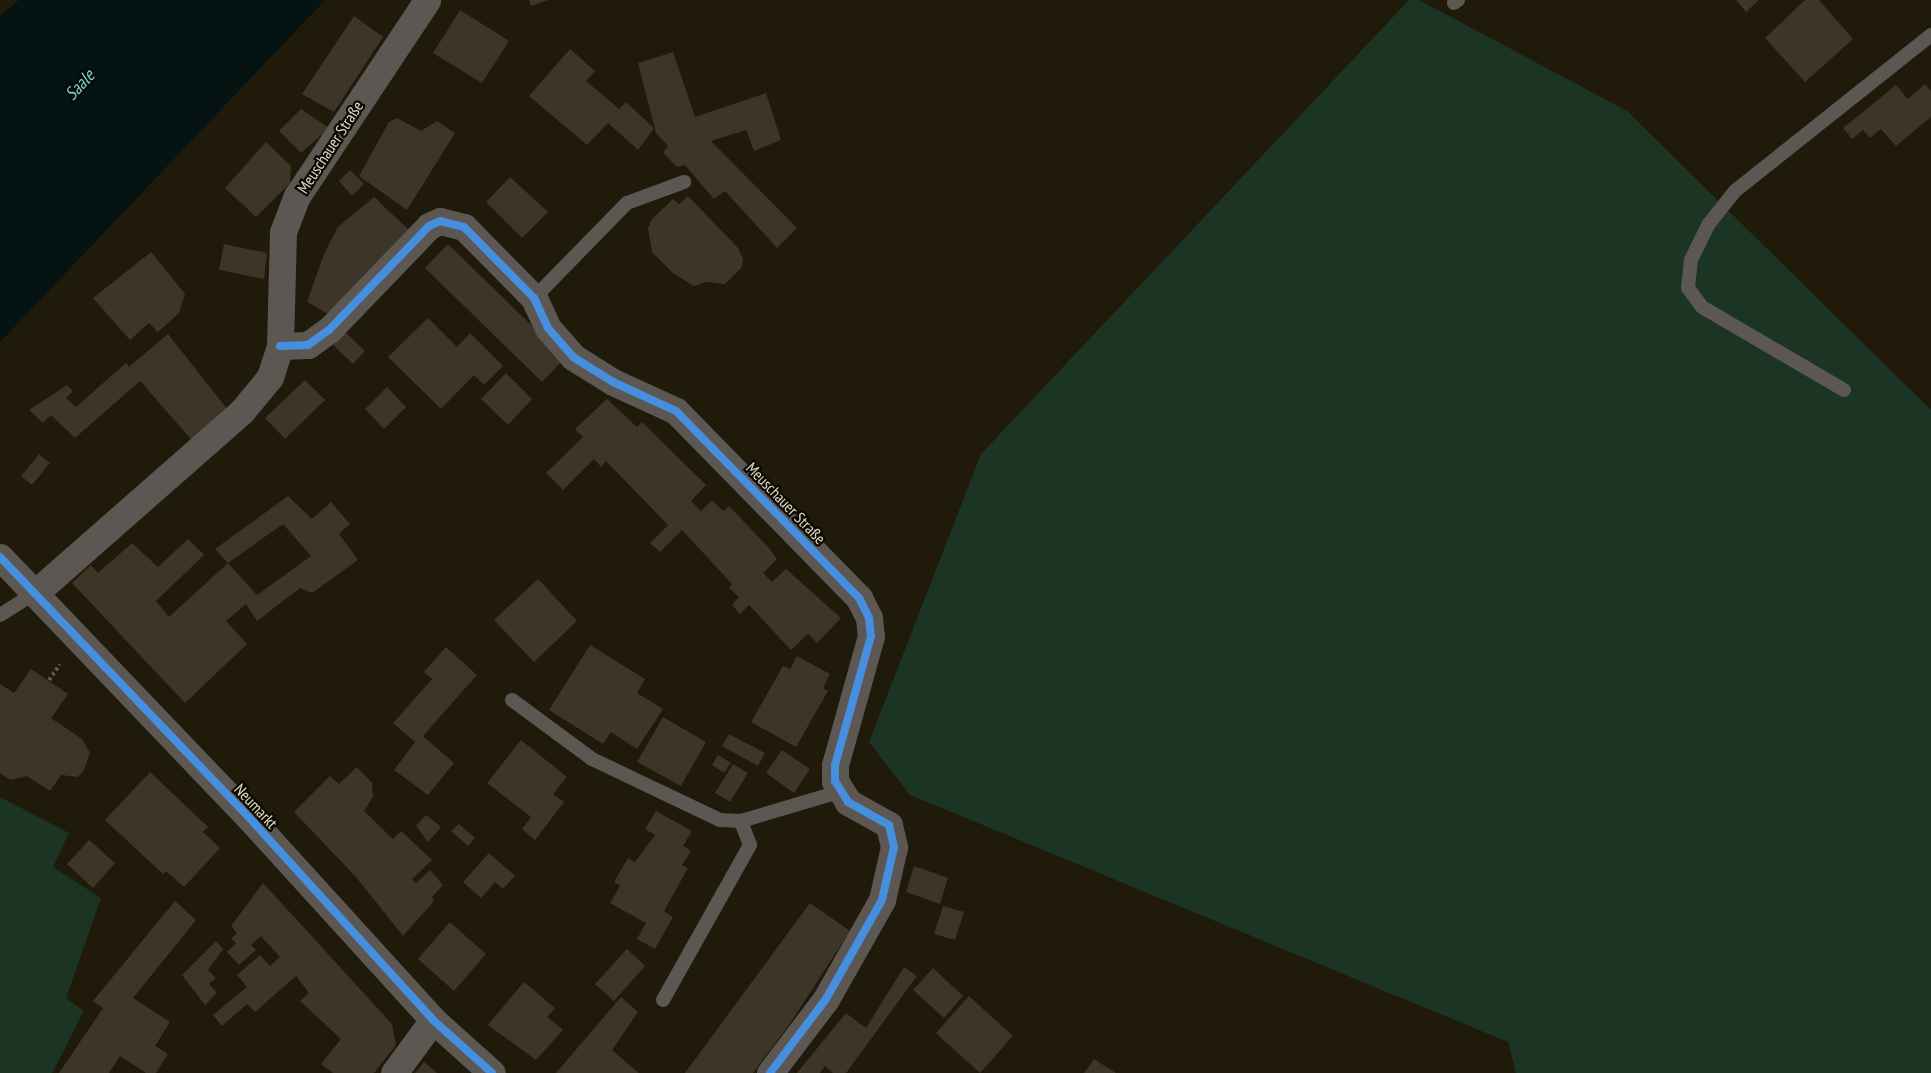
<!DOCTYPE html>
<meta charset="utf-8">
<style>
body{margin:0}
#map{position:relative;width:1931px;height:1073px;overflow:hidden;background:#201a0a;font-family:"PT Sans Narrow",sans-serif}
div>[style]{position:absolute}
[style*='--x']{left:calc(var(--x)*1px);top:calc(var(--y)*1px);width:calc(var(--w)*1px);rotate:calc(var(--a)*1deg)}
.green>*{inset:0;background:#1c3424}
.water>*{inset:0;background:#051312}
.building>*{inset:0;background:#3d3527}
.path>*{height:4px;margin-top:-2px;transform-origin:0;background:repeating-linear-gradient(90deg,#5e5a53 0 3px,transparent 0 6px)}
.lane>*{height:14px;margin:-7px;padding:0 7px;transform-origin:7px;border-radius:7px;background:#5c5752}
.street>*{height:27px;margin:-13.5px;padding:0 13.5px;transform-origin:13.5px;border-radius:13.5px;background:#5c5752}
.cycleway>*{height:8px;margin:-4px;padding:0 4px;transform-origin:4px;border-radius:4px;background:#468fdf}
span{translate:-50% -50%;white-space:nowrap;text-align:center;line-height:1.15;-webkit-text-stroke:4.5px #0d0901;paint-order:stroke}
.street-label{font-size:16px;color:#e1dac9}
.water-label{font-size:18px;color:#76d4d8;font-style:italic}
</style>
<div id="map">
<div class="green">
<i style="clip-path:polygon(1409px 0,1419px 0,1627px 111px,1931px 410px,1931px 1073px,1516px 1073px,1508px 1042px,910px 795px,869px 742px,981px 454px)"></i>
<i style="clip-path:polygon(0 797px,69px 833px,53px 867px,101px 898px,66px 998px,84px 1011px,52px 1073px,0 1073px)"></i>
</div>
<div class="water">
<i style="clip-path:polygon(19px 0,325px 0,0 342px,0 16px)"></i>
</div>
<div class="building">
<i style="clip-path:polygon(529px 0,548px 0,531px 6px)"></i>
<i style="clip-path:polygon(1736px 0,1759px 0,1746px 12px)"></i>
<i style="clip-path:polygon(1805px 0,1819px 0,1853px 39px,1805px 82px,1765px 38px)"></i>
<i style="clip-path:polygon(460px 10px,509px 41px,482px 83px,433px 53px)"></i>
<i style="clip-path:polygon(354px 16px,383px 37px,334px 112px,302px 94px)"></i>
<i style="clip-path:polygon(570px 49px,595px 71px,586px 81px,619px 109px,626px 102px,654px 128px,638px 150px,608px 123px,587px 145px,529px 96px)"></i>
<i style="clip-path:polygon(673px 52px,695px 117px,766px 93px,781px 140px,754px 151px,746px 130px,711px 141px,797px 228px,777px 248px,725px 191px,714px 199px,685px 165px,677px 167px,663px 153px,668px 146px,656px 133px,638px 63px)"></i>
<i style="clip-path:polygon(1925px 84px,1931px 91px,1931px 117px,1896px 146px,1881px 129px,1870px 138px,1863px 130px,1852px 139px,1843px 128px,1896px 85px,1908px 99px)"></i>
<i style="clip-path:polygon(301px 109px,329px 128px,301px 153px,279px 131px)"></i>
<i style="clip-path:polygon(397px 118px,421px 131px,437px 121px,455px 133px,407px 210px,359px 176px,389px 122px)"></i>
<i style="clip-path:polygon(266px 142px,291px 166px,290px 183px,256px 217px,225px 188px)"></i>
<i style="clip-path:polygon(350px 170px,364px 184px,352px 196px,339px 181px)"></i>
<i style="clip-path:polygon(510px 177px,548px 212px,522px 238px,486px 202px)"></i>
<i style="clip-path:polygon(688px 196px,738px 248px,743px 259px,742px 267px,725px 284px,707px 282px,694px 286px,674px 274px,652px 252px,648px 228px,652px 219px,673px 199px,679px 204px)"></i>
<i style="clip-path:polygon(374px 197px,411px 232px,330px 315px,307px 302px,324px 254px,338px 227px)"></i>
<i style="clip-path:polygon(224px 244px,267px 253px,264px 279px,219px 270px)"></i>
<i style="clip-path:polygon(448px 244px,565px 358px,542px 382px,425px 268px)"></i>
<i style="clip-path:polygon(151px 252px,185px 294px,179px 313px,158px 332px,149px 323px,130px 340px,93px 298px)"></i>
<i style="clip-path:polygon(428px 318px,457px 347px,470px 333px,503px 366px,484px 385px,474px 375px,441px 409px,388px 357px)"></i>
<i style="clip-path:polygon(345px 332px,365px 351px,353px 364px,333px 345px)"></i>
<i style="clip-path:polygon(168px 334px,228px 410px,196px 445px,140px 381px,75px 438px,51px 415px,43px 423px,29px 410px,67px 385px,73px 391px,66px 398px,76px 407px,126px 363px,129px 367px)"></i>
<i style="clip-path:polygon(506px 373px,532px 399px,508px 425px,481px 399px)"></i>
<i style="clip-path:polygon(305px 380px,325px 400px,285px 439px,265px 418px)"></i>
<i style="clip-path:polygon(387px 387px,406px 407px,384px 429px,365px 409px)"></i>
<i style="clip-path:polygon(607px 399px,637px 427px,642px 422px,706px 485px,691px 501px,701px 511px,712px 500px,723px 511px,729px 506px,769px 548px,777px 559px,763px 573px,772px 582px,786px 569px,841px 618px,817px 643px,808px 634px,791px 650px,749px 605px,740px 614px,732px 605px,739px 597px,729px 588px,732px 584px,682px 530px,660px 552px,650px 543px,668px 525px,606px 461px,601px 467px,594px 459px,563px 490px,546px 473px,583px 437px,575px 429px)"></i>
<i style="clip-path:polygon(39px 454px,50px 463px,32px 485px,21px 476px)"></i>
<i style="clip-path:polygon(evenodd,288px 496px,312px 519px,331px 502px,350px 524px,339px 534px,358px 560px,312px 593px,300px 588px,257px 621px,246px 604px,226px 621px,247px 644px,185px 703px,72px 583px,91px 565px,98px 573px,132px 543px,158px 567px,188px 539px,204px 555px,156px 601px,169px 617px,228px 563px,215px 549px,288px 496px,283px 524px,311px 556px,257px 595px,228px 563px,283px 524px)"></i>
<i style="clip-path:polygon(538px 579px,577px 621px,534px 662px,494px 620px)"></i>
<i style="clip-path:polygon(590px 645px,645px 679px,637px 693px,663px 709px,637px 749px,611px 732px,603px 744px,549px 710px)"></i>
<i style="clip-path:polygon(446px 647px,477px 675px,423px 736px,454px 763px,428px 795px,394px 770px,415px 742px,393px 723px,432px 679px,424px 672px)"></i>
<i style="clip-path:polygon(797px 656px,830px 674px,823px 688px,828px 691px,796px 747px,751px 722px,783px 666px,790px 669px)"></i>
<i style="clip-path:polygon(31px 669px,68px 694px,51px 718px,82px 739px,90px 753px,83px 772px,77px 777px,61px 775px,50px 791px,27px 776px,10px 780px,0 773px,0 684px,14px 693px)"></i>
<i style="clip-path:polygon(663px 717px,706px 742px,681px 786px,637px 762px)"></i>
<i style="clip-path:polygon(729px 734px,765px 753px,758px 766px,722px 746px)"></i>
<i style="clip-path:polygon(521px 740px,567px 777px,553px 794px,564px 802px,535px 840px,522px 829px,531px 817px,487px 783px)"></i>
<i style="clip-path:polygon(782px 750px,810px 769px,794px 793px,766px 773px)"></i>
<i style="clip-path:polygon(718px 755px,731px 763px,724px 773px,712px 765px)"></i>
<i style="clip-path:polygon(733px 764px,748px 773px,730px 802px,715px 793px)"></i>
<i style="clip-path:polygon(357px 767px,372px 783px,373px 797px,364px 811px,393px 839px,401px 831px,432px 860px,412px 879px,416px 883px,430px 870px,443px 885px,432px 897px,434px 901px,403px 936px,356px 877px,294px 812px,330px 776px,339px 784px)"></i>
<i style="clip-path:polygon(150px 772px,208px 827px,203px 832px,220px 848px,184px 887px,166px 871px,163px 874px,105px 820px)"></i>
<i style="clip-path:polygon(656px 811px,692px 831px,683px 846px,691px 851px,682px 865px,688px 868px,664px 911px,673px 917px,655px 949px,637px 939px,646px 923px,610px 903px,620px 886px,614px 882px,628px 858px,635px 862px,655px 835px,645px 829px)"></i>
<i style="clip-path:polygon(426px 815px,441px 827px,428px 842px,416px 826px)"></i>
<i style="clip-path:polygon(459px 824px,475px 838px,468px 846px,451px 831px)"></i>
<i style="clip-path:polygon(89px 840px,115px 863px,93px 888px,67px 864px)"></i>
<i style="clip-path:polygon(489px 853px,515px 876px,503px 889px,495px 882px,481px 898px,463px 882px)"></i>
<i style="clip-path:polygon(914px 866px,948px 878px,940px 904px,906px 892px)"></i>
<i style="clip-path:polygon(263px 883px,392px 1024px,396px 1045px,374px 1073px,333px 1073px,321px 1064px,341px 1039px,300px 1001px,309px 993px,296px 976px,255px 1012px,247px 1004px,222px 1026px,213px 1015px,247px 987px,237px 975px,260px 955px,270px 966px,280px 957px,261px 936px,251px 945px,256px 950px,239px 965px,227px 952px,236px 943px,231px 939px,237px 933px,231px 926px)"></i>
<i style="clip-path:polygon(175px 901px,196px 920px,133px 998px,170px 1022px,155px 1046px,168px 1054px,156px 1073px,146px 1073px,120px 1056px,109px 1073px,59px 1073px,103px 1008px,93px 1001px)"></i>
<i style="clip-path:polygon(810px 903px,850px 931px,789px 1025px,753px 1073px,685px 1073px)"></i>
<i style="clip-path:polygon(943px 906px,964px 912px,955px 940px,934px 934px)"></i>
<i style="clip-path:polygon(450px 922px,486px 954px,454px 991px,418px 959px)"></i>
<i style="clip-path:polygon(216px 941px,223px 949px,208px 970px,216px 978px,209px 984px,217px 993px,205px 1005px,182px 975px)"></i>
<i style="clip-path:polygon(627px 949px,645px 966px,614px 1001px,595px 984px)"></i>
<i style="clip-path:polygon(904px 967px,917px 976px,846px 1073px,833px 1073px,825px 1066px,820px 1073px,797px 1073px,846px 1013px,866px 1028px)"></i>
<i style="clip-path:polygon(933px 968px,963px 996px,944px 1018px,913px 990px)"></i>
<i style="clip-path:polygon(524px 982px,555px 1008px,547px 1017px,563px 1030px,536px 1060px,488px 1025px)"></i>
<i style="clip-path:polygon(969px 996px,1013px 1036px,980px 1073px,936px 1033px)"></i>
<i style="clip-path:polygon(621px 997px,638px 1012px,612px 1050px,639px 1073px,556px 1073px)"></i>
<i style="clip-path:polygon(1094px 1059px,1116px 1073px,1084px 1073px)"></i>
<i style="clip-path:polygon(424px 1062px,437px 1073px,415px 1073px)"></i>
</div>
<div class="path">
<i style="--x:49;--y:680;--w:19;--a:-55"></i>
</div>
<div class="lane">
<i style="--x:1454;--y:3;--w:5;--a:-37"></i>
<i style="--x:534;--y:298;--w:133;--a:-45.6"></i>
<i style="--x:627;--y:203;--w:61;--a:-20.2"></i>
<i style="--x:1844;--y:390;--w:164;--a:-149.7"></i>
<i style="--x:1702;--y:307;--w:24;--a:-126"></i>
<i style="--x:1688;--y:288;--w:28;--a:-84"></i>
<i style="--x:1691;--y:260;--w:39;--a:-64"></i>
<i style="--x:1708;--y:225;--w:43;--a:-51.5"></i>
<i style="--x:1735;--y:191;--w:251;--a:-38.5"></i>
<i style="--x:0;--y:615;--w:41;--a:-32.2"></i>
<i style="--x:512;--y:700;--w:99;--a:36.4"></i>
<i style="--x:592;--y:759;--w:142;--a:25.5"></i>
<i style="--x:720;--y:820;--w:21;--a:3"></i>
<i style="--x:741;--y:821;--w:102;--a:-16.5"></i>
<i style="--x:663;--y:1000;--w:178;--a:-60.7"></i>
<i style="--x:750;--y:845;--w:26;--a:-111"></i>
</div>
<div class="street">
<i style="--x:280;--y:346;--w:28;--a:-2"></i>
<i style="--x:308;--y:345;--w:26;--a:-36"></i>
<i style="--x:329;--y:330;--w:144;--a:-46.1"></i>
<i style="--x:429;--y:226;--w:12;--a:-24"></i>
<i style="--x:440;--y:221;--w:25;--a:14"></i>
<i style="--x:464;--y:227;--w:100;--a:45.4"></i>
<i style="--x:534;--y:298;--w:33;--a:65"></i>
<i style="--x:548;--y:328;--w:38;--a:49"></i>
<i style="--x:573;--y:357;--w:47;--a:32"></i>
<i style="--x:613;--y:382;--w:69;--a:24.7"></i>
<i style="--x:676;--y:411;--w:262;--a:45.6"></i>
<i style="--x:859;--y:598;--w:22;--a:63"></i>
<i style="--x:869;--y:618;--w:18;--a:84"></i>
<i style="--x:871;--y:636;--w:134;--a:105.6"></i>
<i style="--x:835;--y:765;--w:16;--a:90"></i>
<i style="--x:835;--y:781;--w:25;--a:58"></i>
<i style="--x:848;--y:802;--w:47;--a:29.3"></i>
<i style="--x:889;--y:825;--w:23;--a:77"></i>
<i style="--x:894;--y:847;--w:54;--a:102.8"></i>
<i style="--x:882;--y:900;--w:114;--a:119.5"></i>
<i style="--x:826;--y:999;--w:93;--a:127.1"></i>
<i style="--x:0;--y:557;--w:368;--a:46.3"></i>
<i style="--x:254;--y:823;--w:266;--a:47.7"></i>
<i style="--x:433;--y:1020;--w:79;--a:41.9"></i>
<i style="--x:35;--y:593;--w:276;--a:-41.3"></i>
<i style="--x:242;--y:411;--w:44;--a:-50.5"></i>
<i style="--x:270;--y:377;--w:33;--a:-72"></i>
<i style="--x:280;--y:346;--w:114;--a:-88.5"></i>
<i style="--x:283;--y:232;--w:39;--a:-69"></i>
<i style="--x:297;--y:196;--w:235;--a:-56.4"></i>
<i style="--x:394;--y:1073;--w:66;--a:-53.7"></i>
</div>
<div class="cycleway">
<i style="--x:280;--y:346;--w:28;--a:-2"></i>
<i style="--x:308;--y:345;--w:26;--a:-36"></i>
<i style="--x:329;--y:330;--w:144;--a:-46.1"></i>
<i style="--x:429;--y:226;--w:12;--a:-24"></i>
<i style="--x:440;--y:221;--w:25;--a:14"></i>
<i style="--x:464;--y:227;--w:100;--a:45.4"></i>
<i style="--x:534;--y:298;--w:33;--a:65"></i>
<i style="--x:548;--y:328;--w:38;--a:49"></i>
<i style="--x:573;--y:357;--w:47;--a:32"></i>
<i style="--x:613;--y:382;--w:69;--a:24.7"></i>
<i style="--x:676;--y:411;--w:262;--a:45.6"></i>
<i style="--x:859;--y:598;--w:22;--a:63"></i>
<i style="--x:869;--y:618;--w:18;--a:84"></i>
<i style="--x:871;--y:636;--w:134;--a:105.6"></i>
<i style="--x:835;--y:765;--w:16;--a:90"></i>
<i style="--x:835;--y:781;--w:25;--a:58"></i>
<i style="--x:848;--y:802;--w:47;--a:29.3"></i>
<i style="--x:889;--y:825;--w:23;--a:77"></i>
<i style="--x:894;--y:847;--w:54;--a:102.8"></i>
<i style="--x:882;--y:900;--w:114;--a:119.5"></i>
<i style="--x:826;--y:999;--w:93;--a:127.1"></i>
<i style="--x:0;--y:557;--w:368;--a:46.3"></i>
<i style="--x:254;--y:823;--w:266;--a:47.7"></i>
<i style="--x:433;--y:1020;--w:79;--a:41.9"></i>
</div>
<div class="street-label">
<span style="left:330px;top:147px;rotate:-57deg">Meuschauer Straße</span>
<span style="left:786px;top:503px;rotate:46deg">Meuschauer Straße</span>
<span style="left:256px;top:806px;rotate:47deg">Neumarkt</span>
</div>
<div class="water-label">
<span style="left:80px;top:85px;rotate:-47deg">Saale</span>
</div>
</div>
